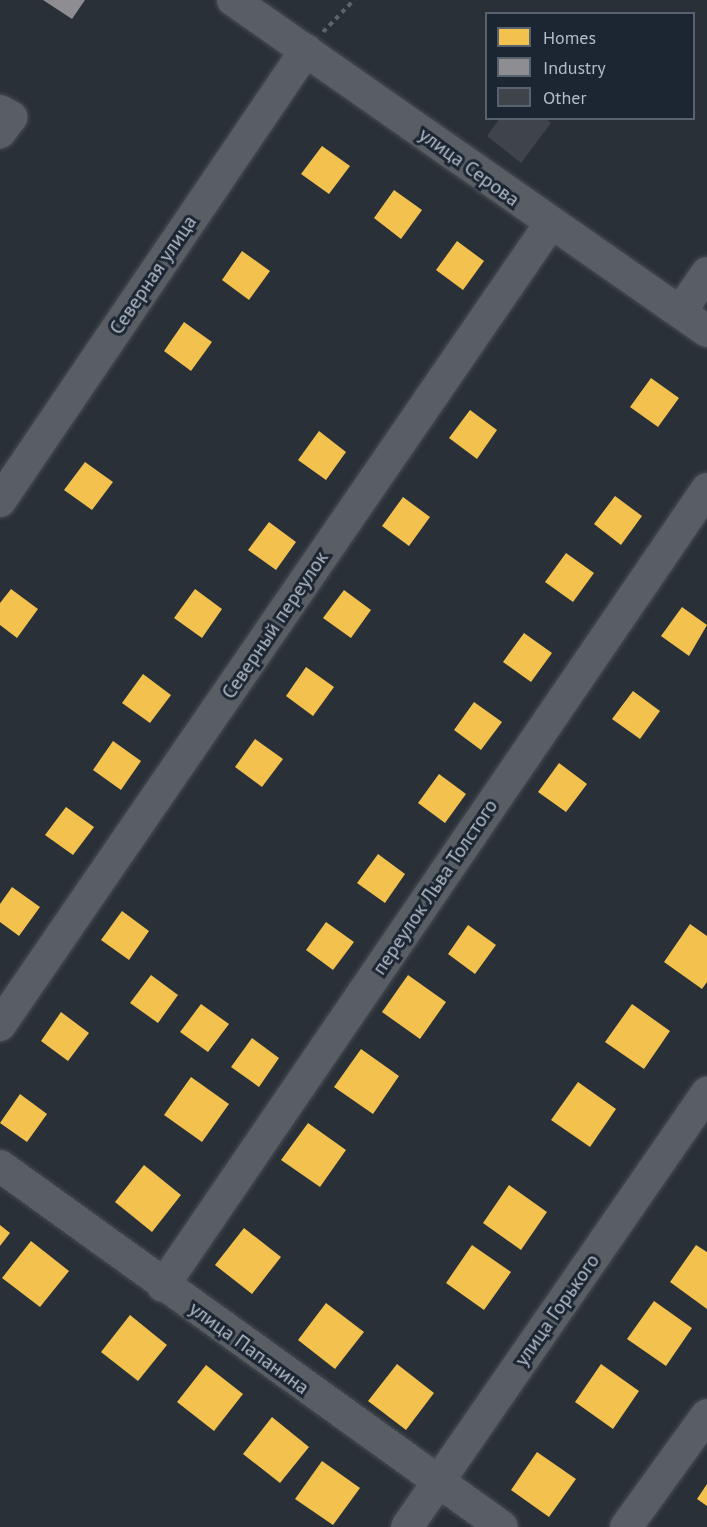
<!DOCTYPE html>
<meta charset="utf-8">
<style>
body{margin:0}
#map{position:relative;width:707px;height:1527px;overflow:hidden;background:#293037;font-family:"PT Sans",sans-serif}
div>[style]{position:absolute}
[style*='--x']{left:calc(var(--x)*1px);top:calc(var(--y)*1px);width:calc(var(--w)*1px);rotate:calc(var(--a)*1deg)}
.homes>*{inset:0;background:#f2c14e}
.industry>*{inset:0;background:#8d8d92}
.building>*{inset:0;background:#3e444a}
.path>*{height:4px;margin-top:-2px;transform-origin:0;background:repeating-linear-gradient(90deg,#5c6369 0 4.5px,transparent 0 9px)}
.roads{filter:drop-shadow(0 0 2px #474c52) drop-shadow(0 0 2px #474c52)}
.minor>*{height:32px;margin:-16px;padding:0 16px;transform-origin:16px;border-radius:16px;background:#595e65}
span{translate:-50% -50%;white-space:nowrap;text-align:center;line-height:1.15;-webkit-text-stroke:6px #1c2632;paint-order:stroke}
.street-label{font-size:20px;color:#b3bcc8}
.legend{position:absolute;left:485px;top:12px;width:210px;height:108px;box-sizing:border-box;background:#1c2632;border:2px solid #58626e;margin:0;padding:8px 10px;list-style:none;font-size:18px;color:#b3bcc8}
.legend li{display:flex;align-items:center;gap:12px;height:30px}
.legend b{width:30px;border:2px solid #58626e}
</style>
<div id="map">
<div class="homes">
<i style="clip-path:polygon(322px 146px,350px 166px,329px 194px,301px 174px)"></i>
<i style="clip-path:polygon(394px 190px,422px 210px,401px 239px,374px 218px)"></i>
<i style="clip-path:polygon(457px 241px,484px 261px,463px 290px,436px 270px)"></i>
<i style="clip-path:polygon(242px 251px,270px 271px,249px 300px,222px 280px)"></i>
<i style="clip-path:polygon(184px 322px,212px 342px,191px 371px,164px 351px)"></i>
<i style="clip-path:polygon(651px 378px,679px 398px,658px 427px,630px 407px)"></i>
<i style="clip-path:polygon(470px 410px,497px 430px,477px 459px,449px 438px)"></i>
<i style="clip-path:polygon(319px 431px,346px 452px,326px 480px,298px 460px)"></i>
<i style="clip-path:polygon(85px 462px,113px 482px,92px 510px,64px 490px)"></i>
<i style="clip-path:polygon(615px 496px,642px 516px,621px 545px,594px 524px)"></i>
<i style="clip-path:polygon(403px 497px,430px 517px,409px 546px,382px 526px)"></i>
<i style="clip-path:polygon(269px 522px,296px 542px,276px 570px,248px 550px)"></i>
<i style="clip-path:polygon(566px 553px,594px 573px,573px 602px,545px 582px)"></i>
<i style="clip-path:polygon(11px 589px,38px 609px,17px 638px,0 625px,0 603px)"></i>
<i style="clip-path:polygon(195px 589px,222px 609px,202px 638px,174px 618px)"></i>
<i style="clip-path:polygon(344px 590px,371px 610px,351px 638px,323px 618px)"></i>
<i style="clip-path:polygon(682px 607px,707px 625px,689px 656px,661px 636px)"></i>
<i style="clip-path:polygon(524px 633px,552px 653px,531px 682px,503px 662px)"></i>
<i style="clip-path:polygon(306px 667px,334px 687px,313px 716px,286px 696px)"></i>
<i style="clip-path:polygon(143px 674px,171px 695px,150px 723px,122px 703px)"></i>
<i style="clip-path:polygon(633px 691px,660px 711px,640px 739px,612px 719px)"></i>
<i style="clip-path:polygon(474px 702px,502px 722px,481px 750px,454px 730px)"></i>
<i style="clip-path:polygon(255px 739px,283px 759px,262px 787px,235px 767px)"></i>
<i style="clip-path:polygon(113px 741px,141px 761px,121px 790px,93px 770px)"></i>
<i style="clip-path:polygon(559px 763px,587px 784px,566px 812px,538px 792px)"></i>
<i style="clip-path:polygon(439px 774px,466px 794px,445px 823px,418px 803px)"></i>
<i style="clip-path:polygon(66px 807px,94px 827px,73px 855px,45px 835px)"></i>
<i style="clip-path:polygon(378px 854px,405px 874px,385px 903px,357px 883px)"></i>
<i style="clip-path:polygon(12px 887px,40px 907px,19px 936px,0 922px,0 904px)"></i>
<i style="clip-path:polygon(122px 911px,149px 931px,129px 960px,101px 940px)"></i>
<i style="clip-path:polygon(326px 922px,354px 942px,333px 970px,306px 950px)"></i>
<i style="clip-path:polygon(690px 924px,707px 936px,707px 982px,702px 989px,664px 962px)"></i>
<i style="clip-path:polygon(468px 925px,496px 945px,475px 974px,448px 954px)"></i>
<i style="clip-path:polygon(151px 975px,178px 995px,158px 1023px,130px 1003px)"></i>
<i style="clip-path:polygon(408px 975px,446px 1002px,420px 1039px,382px 1012px)"></i>
<i style="clip-path:polygon(201px 1004px,229px 1024px,208px 1052px,180px 1032px)"></i>
<i style="clip-path:polygon(632px 1004px,670px 1031px,644px 1069px,605px 1042px)"></i>
<i style="clip-path:polygon(61px 1012px,89px 1033px,68px 1061px,41px 1041px)"></i>
<i style="clip-path:polygon(252px 1038px,279px 1058px,259px 1087px,231px 1067px)"></i>
<i style="clip-path:polygon(361px 1049px,399px 1076px,373px 1114px,334px 1087px)"></i>
<i style="clip-path:polygon(191px 1077px,229px 1104px,202px 1142px,164px 1115px)"></i>
<i style="clip-path:polygon(578px 1082px,616px 1109px,590px 1147px,551px 1120px)"></i>
<i style="clip-path:polygon(20px 1094px,47px 1114px,27px 1142px,0 1123px)"></i>
<i style="clip-path:polygon(308px 1123px,346px 1150px,320px 1187px,281px 1160px)"></i>
<i style="clip-path:polygon(144px 1165px,181px 1195px,152px 1232px,115px 1202px)"></i>
<i style="clip-path:polygon(509px 1185px,547px 1212px,521px 1250px,483px 1223px)"></i>
<i style="clip-path:polygon(0 1225px,10px 1233px,0 1246px)"></i>
<i style="clip-path:polygon(244px 1228px,281px 1257px,252px 1294px,215px 1265px)"></i>
<i style="clip-path:polygon(31px 1241px,69px 1271px,40px 1307px,2px 1278px)"></i>
<i style="clip-path:polygon(472px 1245px,511px 1272px,484px 1310px,446px 1283px)"></i>
<i style="clip-path:polygon(696px 1245px,707px 1252px,707px 1309px,670px 1282px)"></i>
<i style="clip-path:polygon(654px 1301px,692px 1328px,666px 1366px,627px 1339px)"></i>
<i style="clip-path:polygon(326px 1303px,364px 1332px,335px 1369px,298px 1340px)"></i>
<i style="clip-path:polygon(130px 1315px,167px 1345px,138px 1381px,101px 1352px)"></i>
<i style="clip-path:polygon(397px 1364px,434px 1393px,406px 1430px,368px 1401px)"></i>
<i style="clip-path:polygon(601px 1364px,639px 1391px,613px 1429px,575px 1402px)"></i>
<i style="clip-path:polygon(206px 1365px,243px 1394px,214px 1431px,177px 1402px)"></i>
<i style="clip-path:polygon(272px 1417px,309px 1447px,280px 1483px,243px 1454px)"></i>
<i style="clip-path:polygon(537px 1452px,576px 1479px,549px 1517px,511px 1490px)"></i>
<i style="clip-path:polygon(322px 1461px,360px 1488px,333px 1525px,295px 1499px)"></i>
<i style="clip-path:polygon(707px 1484px,707px 1506px,697px 1499px)"></i>
</div>
<div class="industry">
<i style="clip-path:polygon(43px 0,85px 0,72px 19px)"></i>
</div>
<div class="building">
<i style="clip-path:polygon(500px 118px,545px 118px,551px 123px,521px 163px,487px 136px)"></i>
</div>
<div class="path">
<i style="--x:323;--y:32;--w:45;--a:-45.9"></i>
</div>
<div class="roads">
<div class="minor">
<i style="--x:233;--y:0;--w:578;--a:34.93"></i>
<i style="--x:0;--y:111;--w:13;--a:29"></i>
<i style="--x:11;--y:117;--w:19;--a:126"></i>
<i style="--x:680;--y:312;--w:47;--a:-55.3"></i>
<i style="--x:0;--y:501;--w:545;--a:-55.84"></i>
<i style="--x:0;--y:1025;--w:972;--a:-55.52"></i>
<i style="--x:0;--y:1166;--w:618;--a:35.72"></i>
<i style="--x:163;--y:1286;--w:965;--a:-55.68"></i>
<i style="--x:407;--y:1527;--w:528;--a:-55.35"></i>
<i style="--x:626;--y:1527;--w:138;--a:-54.1"></i>
</div>
</div>
<div class="street-label">
<span style="left:469px;top:167px;rotate:36deg">улица Серова</span>
<span style="left:153px;top:275px;rotate:-56deg">Северная улица</span>
<span style="left:275px;top:625px;rotate:-56deg">Северный переулок</span>
<span style="left:435px;top:887px;rotate:-56deg">переулок Льва Толстого</span>
<span style="left:557px;top:1310px;rotate:-55deg">улица Горького</span>
<span style="left:249px;top:1348px;rotate:36deg">улица Папанина</span>
</div>
<ul class="legend">
<li><b style="height:16px;background:#f2c14e"></b>Homes</li>
<li><b style="height:16px;background:#8d8d92"></b>Industry</li>
<li><b style="height:16px;background:#3e444a"></b>Other</li>
</ul>
</div>
